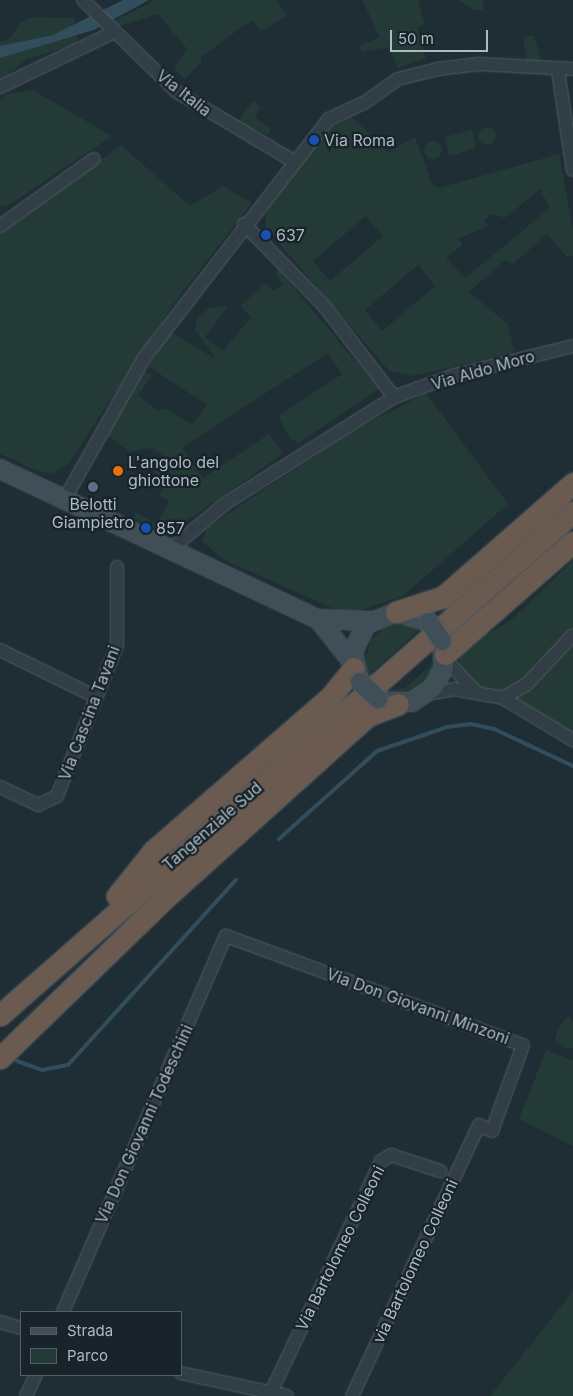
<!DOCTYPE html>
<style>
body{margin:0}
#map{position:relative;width:573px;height:1396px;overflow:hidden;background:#1f2d35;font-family:Inter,sans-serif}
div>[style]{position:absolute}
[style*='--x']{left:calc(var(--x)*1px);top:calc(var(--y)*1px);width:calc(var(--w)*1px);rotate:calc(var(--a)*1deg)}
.green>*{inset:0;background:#243a36}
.round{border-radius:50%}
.water>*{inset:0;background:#324d5c}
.stream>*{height:4px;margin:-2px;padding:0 2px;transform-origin:2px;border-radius:2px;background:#324d5c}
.roads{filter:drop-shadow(0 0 1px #505c64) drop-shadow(0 0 1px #505c64)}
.street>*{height:12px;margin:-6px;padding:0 6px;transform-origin:6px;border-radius:6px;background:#323e45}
.secondary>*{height:18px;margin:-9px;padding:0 9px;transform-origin:9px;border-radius:9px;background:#404e58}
.highway>*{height:21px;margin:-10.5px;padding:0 10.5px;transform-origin:10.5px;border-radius:10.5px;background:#6b5a4f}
.bridges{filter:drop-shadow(0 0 1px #505c64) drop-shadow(0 0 1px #505c64)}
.secondary-bridge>*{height:18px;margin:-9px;padding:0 9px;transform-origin:9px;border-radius:9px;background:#404e58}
.dots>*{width:14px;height:14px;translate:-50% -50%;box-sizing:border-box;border:2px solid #18232a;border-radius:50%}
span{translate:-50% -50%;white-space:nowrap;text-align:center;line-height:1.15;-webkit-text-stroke:4.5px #18232a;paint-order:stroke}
.street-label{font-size:16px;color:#acbac3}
.poi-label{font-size:16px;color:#acbac3}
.left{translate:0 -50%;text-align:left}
.legend{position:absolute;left:20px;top:1311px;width:162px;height:65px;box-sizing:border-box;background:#18232a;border:1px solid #535f67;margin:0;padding:6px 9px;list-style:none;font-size:15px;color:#acbac3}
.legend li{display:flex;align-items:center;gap:10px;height:25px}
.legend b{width:25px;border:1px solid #535f67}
.scale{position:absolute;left:390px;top:30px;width:98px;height:22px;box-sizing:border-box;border:2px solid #acbac3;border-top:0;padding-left:6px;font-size:15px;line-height:18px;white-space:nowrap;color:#acbac3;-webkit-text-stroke:4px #18232a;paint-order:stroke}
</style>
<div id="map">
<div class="green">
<i style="clip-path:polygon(155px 0,276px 0,287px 15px,261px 32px,252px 20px,201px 57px,202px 61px,185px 79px,174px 69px,187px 49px,158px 14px,120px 26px,114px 21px)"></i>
<i style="clip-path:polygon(362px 0,418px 0,425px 25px,417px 27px,426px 58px,398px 68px,389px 47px,362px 52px,359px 46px,380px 37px)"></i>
<i style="clip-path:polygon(459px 0,483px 0,484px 11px,474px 10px)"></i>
<i style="clip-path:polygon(32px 17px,74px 18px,78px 44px,27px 59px,0 81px,0 42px,9px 39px,21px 22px)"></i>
<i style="clip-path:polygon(534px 35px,542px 63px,527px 60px,523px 37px)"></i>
<i style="clip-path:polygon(33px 90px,112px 136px,6px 207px,0 205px,0 100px,7px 94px)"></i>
<i style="clip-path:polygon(253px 101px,260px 107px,255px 117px,271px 129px,269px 135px,237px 122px)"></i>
<i style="clip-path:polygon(evenodd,350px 115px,388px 152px,415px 137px,432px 184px,439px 188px,559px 154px,573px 228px,573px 256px,566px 256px,547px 234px,513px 264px,505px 260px,469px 292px,508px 324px,514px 352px,414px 376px,389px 371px,266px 228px,266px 208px,319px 136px,350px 115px,540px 189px,550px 208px,465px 278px,446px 258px,463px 245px,458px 239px,488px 226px,484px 221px,492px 214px,505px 218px,540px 189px,350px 115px,366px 216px,383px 236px,330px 281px,313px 261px,366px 216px,350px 115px,418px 265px,435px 286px,382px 331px,365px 310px,418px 265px)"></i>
<i class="round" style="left:478px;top:127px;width:18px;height:18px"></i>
<i style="clip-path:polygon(472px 130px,476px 148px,449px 156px,445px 137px)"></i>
<i class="round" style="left:424px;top:141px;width:18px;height:18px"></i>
<i style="clip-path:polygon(121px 145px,190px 206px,223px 186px,252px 203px,175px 302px,69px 463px,52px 474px,35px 470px,0 454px,0 234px)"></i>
<i style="clip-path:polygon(278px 269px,379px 389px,299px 443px,290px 439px,278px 416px,342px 374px,328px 353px,255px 400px,182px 448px,203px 478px,269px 434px,284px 453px,171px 532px,159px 531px,135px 519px,135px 512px,157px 524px,169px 501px,159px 495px,167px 482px,153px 471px,165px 457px,152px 448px,129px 452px,106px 434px,145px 371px,152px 376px,138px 395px,159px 411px,165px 408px,192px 424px,207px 405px,148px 366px,171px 332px,216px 359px,195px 330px,197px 319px,209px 308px,229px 305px,205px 337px,223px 351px,251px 317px,240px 306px,266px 283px,273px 291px,283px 284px,276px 275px)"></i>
<i style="clip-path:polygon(426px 393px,508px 504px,403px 596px,361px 610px,339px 611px,224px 560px,202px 541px,207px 528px,245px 502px,355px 430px)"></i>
<i style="clip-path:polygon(573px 560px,573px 736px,468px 682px,455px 653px,474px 632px,491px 632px,511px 620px)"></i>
<i style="clip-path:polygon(evenodd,404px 623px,431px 636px,441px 664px,420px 696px,381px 694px,364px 669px,370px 640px,385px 627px,404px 623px,419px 630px,434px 648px,431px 665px,405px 688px,388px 690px,372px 672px,419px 630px)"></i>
<i style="clip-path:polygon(568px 1016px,573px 1021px,573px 1047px,568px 1050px,555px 1040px,558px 1028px)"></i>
<i style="clip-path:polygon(546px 1050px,573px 1060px,573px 1146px,519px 1119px)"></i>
<i style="clip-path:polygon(573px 1291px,573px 1396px,490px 1396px)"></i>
</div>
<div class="water">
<i style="clip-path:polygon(123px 0,149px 0,94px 30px,0 58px,0 46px,53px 35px)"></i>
</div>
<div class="stream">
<i style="--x:279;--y:839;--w:132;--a:-41.9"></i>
<i style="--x:377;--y:751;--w:74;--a:-18.9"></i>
<i style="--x:447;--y:727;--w:24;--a:-7"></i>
<i style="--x:471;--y:724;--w:24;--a:12"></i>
<i style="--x:494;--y:729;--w:87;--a:25.1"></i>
<i style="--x:17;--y:1061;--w:27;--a:20"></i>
<i style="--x:42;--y:1070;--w:26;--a:-11"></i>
<i style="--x:68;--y:1065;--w:250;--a:-47.8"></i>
</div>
<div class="roads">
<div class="street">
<i style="--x:83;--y:0;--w:132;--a:44.4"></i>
<i style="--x:177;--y:92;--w:135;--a:30.7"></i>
<i style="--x:558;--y:71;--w:100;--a:81.4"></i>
<i style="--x:0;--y:87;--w:124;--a:-25.7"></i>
<i style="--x:244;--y:224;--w:116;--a:45.7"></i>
<i style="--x:325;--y:307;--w:113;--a:52.5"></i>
<i style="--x:0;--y:226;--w:115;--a:-35.5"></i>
<i style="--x:64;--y:500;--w:163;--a:-60.6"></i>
<i style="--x:144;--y:358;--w:302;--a:-52.3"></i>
<i style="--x:329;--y:119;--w:38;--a:-25"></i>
<i style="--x:364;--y:103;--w:42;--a:-35.2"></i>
<i style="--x:398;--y:79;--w:41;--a:-14"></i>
<i style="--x:438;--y:69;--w:41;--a:-7"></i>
<i style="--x:479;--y:64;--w:94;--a:3"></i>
<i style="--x:170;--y:550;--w:73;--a:-40"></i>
<i style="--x:226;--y:503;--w:199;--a:-32.2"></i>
<i style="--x:394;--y:397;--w:65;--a:-19.8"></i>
<i style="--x:455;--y:375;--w:122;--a:-13.8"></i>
<i style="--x:0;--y:650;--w:107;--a:26.1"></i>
<i style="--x:445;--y:659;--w:45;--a:46.8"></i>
<i style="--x:427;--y:694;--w:27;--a:-10"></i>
<i style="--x:454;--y:689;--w:50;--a:10.4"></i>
<i style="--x:503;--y:698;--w:28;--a:-30"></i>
<i style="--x:527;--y:684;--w:67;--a:-46.8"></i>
<i style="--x:503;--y:698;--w:82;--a:31"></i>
<i style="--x:0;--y:787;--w:42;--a:25.3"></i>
<i style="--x:38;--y:805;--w:21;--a:-25"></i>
<i style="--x:57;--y:796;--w:162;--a:-68.3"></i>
<i style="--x:117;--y:645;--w:78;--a:-90"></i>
<i style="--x:63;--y:1312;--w:410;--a:-66.6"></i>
<i style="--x:226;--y:936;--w:316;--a:20.2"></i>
<i style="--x:523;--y:1045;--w:91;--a:109.8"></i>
<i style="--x:492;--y:1131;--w:14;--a:-155"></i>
<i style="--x:479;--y:1125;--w:299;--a:115.1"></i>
<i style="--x:0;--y:1322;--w:22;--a:16"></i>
<i style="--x:181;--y:1373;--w:108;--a:12.2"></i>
<i style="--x:271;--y:1392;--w:256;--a:-64.5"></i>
<i style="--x:381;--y:1161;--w:12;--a:-31"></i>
<i style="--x:391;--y:1155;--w:52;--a:18.1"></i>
<i style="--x:26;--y:1396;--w:23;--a:-65"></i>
</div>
<div class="secondary">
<i style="--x:0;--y:469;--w:352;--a:25.3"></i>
<i style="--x:318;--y:619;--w:53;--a:2.2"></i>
<i style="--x:318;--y:619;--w:56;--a:51.5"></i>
<i style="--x:359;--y:680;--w:30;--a:-102"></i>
<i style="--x:353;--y:651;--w:30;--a:-63"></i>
<i style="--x:367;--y:624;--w:31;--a:-22"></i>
<i style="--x:396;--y:612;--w:34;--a:17"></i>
<i style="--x:386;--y:702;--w:26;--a:0"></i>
<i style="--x:412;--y:702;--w:25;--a:-34"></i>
<i style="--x:433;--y:688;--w:24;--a:-62"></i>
<i style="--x:444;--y:667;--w:26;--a:-94"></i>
</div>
<div class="highway">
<i style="--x:396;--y:612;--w:49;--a:-17.7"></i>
<i style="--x:443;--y:597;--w:173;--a:-41.2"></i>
<i style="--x:445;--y:654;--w:170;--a:-41.2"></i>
<i style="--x:117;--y:896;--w:58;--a:-51.3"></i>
<i style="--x:153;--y:851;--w:236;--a:-41"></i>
<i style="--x:331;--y:696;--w:36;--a:-51"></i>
<i style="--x:0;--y:1015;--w:762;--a:-41.28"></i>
<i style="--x:0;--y:1058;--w:227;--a:-44.1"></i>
<i style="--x:163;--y:900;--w:275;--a:-42"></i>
<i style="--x:367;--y:716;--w:33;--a:-21"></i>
</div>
</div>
<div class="bridges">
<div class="secondary-bridge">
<i style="--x:429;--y:622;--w:23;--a:56"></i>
<i style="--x:360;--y:682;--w:25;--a:43"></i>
</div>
</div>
<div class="dots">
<i style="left:314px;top:140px;background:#1a4fb4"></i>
<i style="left:266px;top:235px;background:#1a4fb4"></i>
<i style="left:118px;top:471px;background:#e8710a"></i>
<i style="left:93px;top:487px;background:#5c6f8a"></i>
<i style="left:146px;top:528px;background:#1a4fb4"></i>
</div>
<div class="street-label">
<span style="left:184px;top:93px;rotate:38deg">Via Italia</span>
<span style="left:483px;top:370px;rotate:-16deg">Via Aldo Moro</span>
<span style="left:89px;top:713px;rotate:-69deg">Via Cascina Tavani</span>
<span style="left:212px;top:826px;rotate:-41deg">Tangenziale Sud</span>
<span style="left:418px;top:1006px;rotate:20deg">Via Don Giovanni Minzoni</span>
<span style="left:144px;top:1124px;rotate:-66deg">Via Don Giovanni Todeschini</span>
<span style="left:340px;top:1248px;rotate:-64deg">Via Bartolomeo Colleoni</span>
<span style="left:415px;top:1261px;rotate:-65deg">via Bartolomeo Colleoni</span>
</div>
<div class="poi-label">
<span class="left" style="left:324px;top:140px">Via Roma</span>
<span class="left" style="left:276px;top:235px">637</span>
<span class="left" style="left:128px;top:471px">L'angolo del<br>ghiottone</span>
<span style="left:93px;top:513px">Belotti<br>Giampietro</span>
<span class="left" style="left:156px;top:528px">857</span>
</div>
<ul class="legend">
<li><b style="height:6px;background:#404e58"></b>Strada</li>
<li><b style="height:14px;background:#243a36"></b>Parco</li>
</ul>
<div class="scale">50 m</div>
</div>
